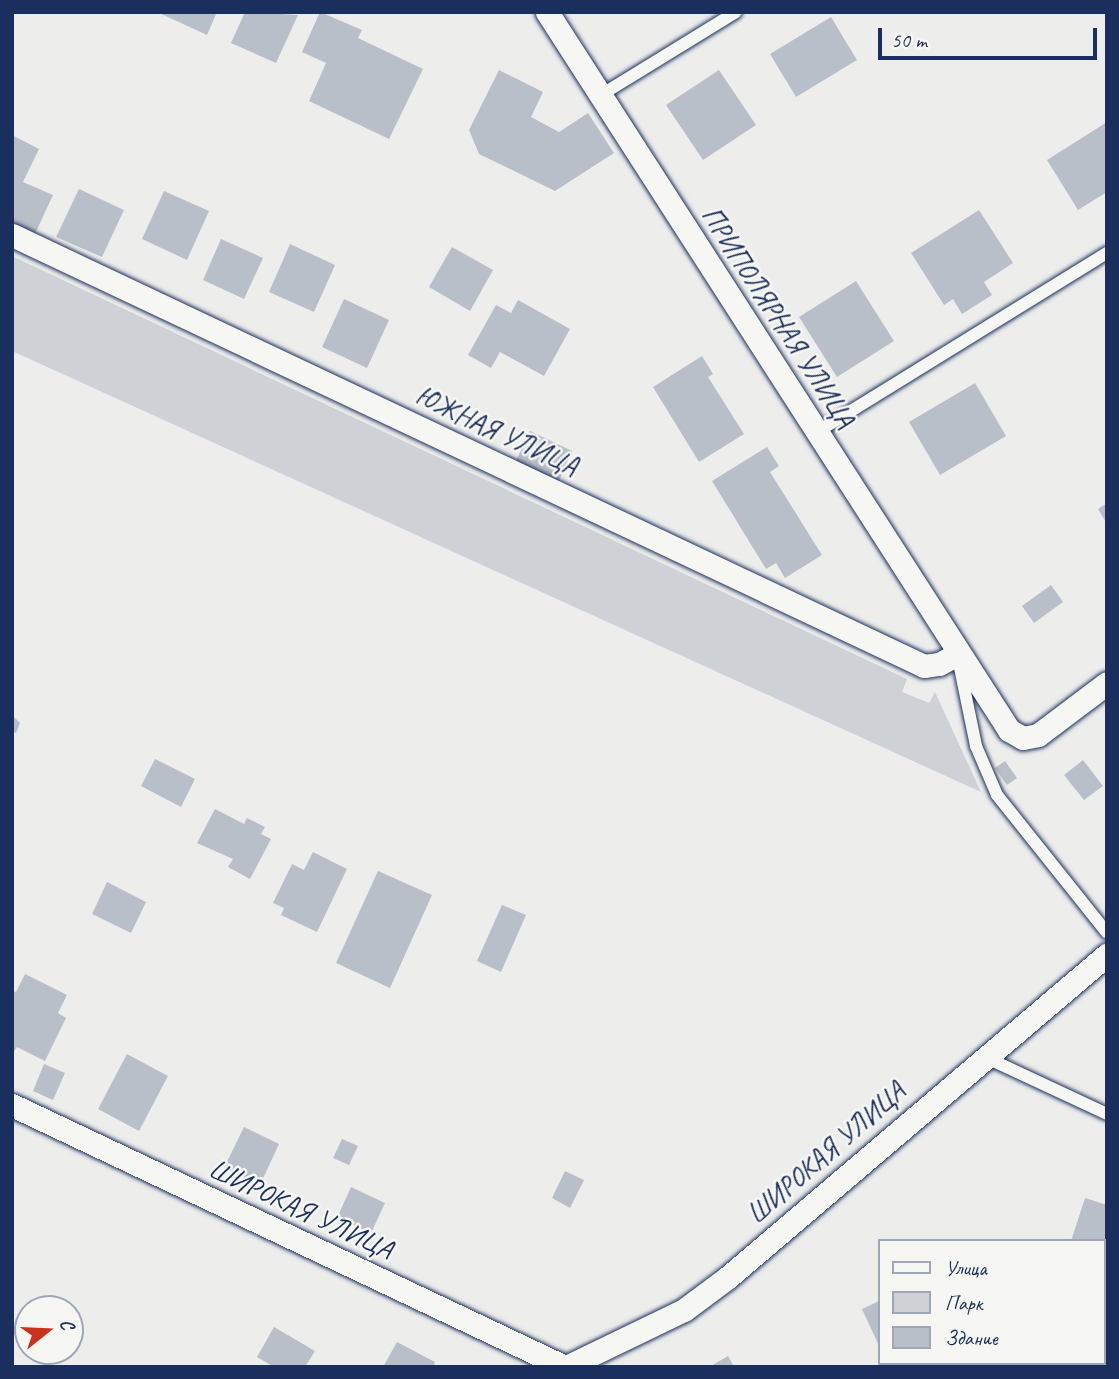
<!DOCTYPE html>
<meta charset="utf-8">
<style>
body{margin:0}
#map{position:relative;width:1119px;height:1379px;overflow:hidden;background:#edeeec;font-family:Caveat,sans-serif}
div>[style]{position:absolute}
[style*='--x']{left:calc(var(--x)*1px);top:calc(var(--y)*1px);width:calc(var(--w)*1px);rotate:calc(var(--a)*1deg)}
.green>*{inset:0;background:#ced2d7}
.building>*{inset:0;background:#b9bfc8}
.roads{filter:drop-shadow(0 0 2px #1b2f5e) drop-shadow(0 0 2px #1b2f5e)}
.service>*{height:12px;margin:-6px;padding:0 6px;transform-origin:6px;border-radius:6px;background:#f6f6f2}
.minor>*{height:23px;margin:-11.5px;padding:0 11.5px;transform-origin:11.5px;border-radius:11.5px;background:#f6f6f2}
span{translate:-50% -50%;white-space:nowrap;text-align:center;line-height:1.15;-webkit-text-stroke:5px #f6f6f2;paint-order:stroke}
.street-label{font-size:28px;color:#1b2f5e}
.frame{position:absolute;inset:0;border:14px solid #1b2f5e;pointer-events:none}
.legend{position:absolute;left:878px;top:1239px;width:228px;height:126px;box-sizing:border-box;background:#f6f6f2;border:2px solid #9ea6b7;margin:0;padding:9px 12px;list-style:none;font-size:21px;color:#1b2f5e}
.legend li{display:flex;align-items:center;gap:14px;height:35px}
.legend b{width:35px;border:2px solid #9ea6b7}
.north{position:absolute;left:14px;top:1295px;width:70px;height:70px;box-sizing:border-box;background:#f6f6f2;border:2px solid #9ea6b7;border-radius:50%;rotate:72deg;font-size:19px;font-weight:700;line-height:28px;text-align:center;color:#1b2f5e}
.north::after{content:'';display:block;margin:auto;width:24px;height:32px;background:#c8321e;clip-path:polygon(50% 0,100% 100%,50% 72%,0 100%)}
.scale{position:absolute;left:878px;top:28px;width:219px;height:32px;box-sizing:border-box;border:4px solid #1b2f5e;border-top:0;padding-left:9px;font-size:21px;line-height:24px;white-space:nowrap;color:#1b2f5e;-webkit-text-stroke:5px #f6f6f2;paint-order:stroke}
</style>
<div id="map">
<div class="green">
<i style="clip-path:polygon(12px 256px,907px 679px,902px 692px,929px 703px,935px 692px,981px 792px,12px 351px)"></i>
</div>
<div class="building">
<i style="clip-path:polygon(157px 12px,217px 12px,207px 35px)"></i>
<i style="clip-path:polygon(245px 12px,298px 15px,276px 63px,231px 43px)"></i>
<i style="clip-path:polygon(320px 12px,362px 30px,358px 38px,423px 69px,389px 139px,309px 101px,326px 63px,302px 52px)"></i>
<i style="clip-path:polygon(831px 17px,857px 60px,796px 97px,770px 54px)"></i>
<i style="clip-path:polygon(499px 70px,543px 92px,531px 117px,559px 132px,588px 113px,614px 153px,555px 191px,479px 154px,469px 130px)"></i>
<i style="clip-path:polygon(719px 70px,756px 125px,703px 160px,666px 105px)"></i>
<i style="clip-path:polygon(1107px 122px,1107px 192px,1078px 210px,1047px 160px)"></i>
<i style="clip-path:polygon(12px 135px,39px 149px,23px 182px,53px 195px,34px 236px,12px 226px)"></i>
<i style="clip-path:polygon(79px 189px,124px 210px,102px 257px,56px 237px)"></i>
<i style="clip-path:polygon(164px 191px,209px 211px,187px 260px,142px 239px)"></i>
<i style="clip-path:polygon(979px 210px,1013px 263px,984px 282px,992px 295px,962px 314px,953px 299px,944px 305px,911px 253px)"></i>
<i style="clip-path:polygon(221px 239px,263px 258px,244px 299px,203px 280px)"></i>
<i style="clip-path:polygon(290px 244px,335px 265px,314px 312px,269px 292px)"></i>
<i style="clip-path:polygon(452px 247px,493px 270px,470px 311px,429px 287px)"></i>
<i style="clip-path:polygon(856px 281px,894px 341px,837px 377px,799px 317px)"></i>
<i style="clip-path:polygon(344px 299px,389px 320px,367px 368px,322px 347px)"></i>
<i style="clip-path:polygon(518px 300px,570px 329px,544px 376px,500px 352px,491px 368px,468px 355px,496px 305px,511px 313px)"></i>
<i style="clip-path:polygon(702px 356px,713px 374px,708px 377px,744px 434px,699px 462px,653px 387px)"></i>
<i style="clip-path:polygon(975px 383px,1006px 436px,940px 475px,909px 422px)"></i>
<i style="clip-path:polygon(530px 431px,572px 451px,557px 485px,514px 465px)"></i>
<i style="clip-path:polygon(767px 447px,779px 466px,770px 472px,822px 555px,785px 578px,776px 563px,766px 569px,712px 481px)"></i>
<i style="clip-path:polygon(1107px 503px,1107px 524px,1098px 509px)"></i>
<i style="clip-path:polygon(1051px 585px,1063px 602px,1034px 623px,1022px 606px)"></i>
<i style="clip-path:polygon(12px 715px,20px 723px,16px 733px,12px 731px)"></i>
<i style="clip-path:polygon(155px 759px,195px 779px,181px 807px,141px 786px)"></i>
<i style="clip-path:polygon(1083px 760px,1103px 786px,1084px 800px,1064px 775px)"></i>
<i style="clip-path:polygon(1005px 761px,1017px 778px,1007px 785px,995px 768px)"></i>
<i style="clip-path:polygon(215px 809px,244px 824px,247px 818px,265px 827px,261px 834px,271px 839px,250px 879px,228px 867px,233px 859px,197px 843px)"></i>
<i style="clip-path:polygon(313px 852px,347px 869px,317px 932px,281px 915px,284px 908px,273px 903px,292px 864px,304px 870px)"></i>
<i style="clip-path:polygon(378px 871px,432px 895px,390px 988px,336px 963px)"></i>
<i style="clip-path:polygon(107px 882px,146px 902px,131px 933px,92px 914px)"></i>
<i style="clip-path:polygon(502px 905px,526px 915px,501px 972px,477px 961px)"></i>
<i style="clip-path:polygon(25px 974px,67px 995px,58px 1013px,66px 1018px,45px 1061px,17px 1047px,12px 1055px,12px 991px,16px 992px)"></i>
<i style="clip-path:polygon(127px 1054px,168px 1076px,139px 1131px,98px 1109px)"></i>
<i style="clip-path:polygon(44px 1064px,65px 1073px,53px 1100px,33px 1091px)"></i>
<i style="clip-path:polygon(244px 1127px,279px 1144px,260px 1185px,224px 1168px)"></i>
<i style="clip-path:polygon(342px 1139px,358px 1146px,349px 1165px,333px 1158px)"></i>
<i style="clip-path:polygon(565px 1171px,584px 1180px,570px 1208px,552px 1198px)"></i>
<i style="clip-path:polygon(351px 1187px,385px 1203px,371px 1233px,337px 1218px)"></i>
<i style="clip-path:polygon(1085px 1198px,1107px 1205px,1107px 1255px,1103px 1241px,1071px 1241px)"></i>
<i style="clip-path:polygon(879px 1301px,879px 1346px,862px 1309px)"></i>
<i style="clip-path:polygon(274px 1327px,315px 1351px,305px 1367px,274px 1367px,257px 1357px)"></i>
<i style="clip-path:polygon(397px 1342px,435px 1362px,433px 1367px,383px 1367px)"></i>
<i style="clip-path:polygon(728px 1356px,734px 1367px,709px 1367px)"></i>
</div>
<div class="roads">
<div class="service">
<i style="--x:601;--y:95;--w:158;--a:-31.6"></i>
<i style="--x:817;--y:432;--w:341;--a:-31.7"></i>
<i style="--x:959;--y:663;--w:85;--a:78.4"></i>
<i style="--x:976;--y:746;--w:53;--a:66.8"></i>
<i style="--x:997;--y:795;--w:176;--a:51.4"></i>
<i style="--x:985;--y:1057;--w:135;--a:25"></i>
</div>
<div class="minor">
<i style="--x:547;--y:12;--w:854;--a:57.24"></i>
<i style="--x:1009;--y:730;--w:16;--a:30"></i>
<i style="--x:1023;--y:738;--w:15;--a:-11"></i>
<i style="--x:1038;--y:735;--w:86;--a:-37"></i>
<i style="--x:12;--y:235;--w:1009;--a:25.29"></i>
<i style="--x:924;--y:666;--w:15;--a:-8"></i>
<i style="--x:939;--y:664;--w:21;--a:-28"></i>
<i style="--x:12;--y:1105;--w:612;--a:25.35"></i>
<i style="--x:566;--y:1367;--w:131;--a:-25.8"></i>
<i style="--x:684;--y:1310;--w:54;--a:-36.7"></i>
<i style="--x:727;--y:1278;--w:499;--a:-40.4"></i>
</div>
</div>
<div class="street-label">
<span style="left:778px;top:317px;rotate:57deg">ПРИПОЛЯРНАЯ УЛИЦА</span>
<span style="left:497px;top:431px;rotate:25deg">ЮЖНАЯ УЛИЦА</span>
<span style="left:826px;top:1153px;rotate:-41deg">ШИРОКАЯ УЛИЦА</span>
<span style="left:301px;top:1209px;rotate:25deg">ШИРОКАЯ УЛИЦА</span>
</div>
<div class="frame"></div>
<ul class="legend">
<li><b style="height:9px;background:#f6f6f2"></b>Улица</li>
<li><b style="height:19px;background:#ced2d7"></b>Парк</li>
<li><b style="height:19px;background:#b9bfc8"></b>Здание</li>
</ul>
<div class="north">С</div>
<div class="scale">50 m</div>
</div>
